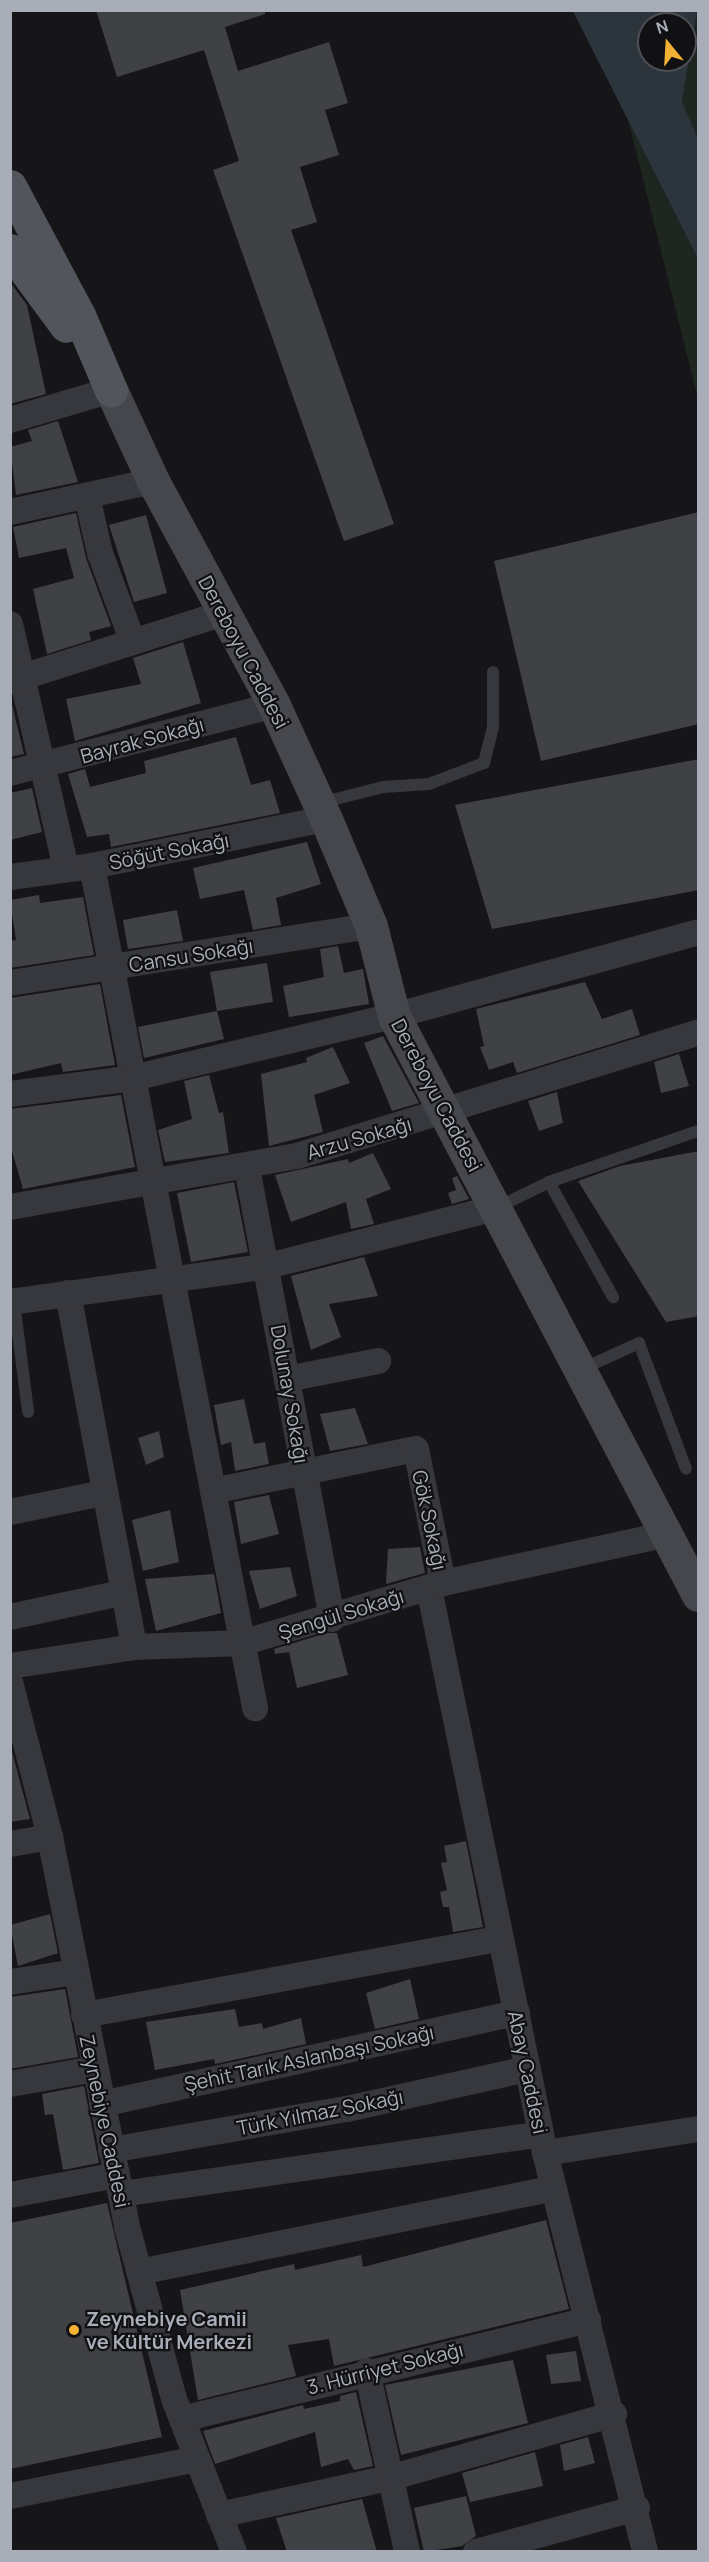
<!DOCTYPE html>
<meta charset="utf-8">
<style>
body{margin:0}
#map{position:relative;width:709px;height:2562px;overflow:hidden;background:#161618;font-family:Manrope,sans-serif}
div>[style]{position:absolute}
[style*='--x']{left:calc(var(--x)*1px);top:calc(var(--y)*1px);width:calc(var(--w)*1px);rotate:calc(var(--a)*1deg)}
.green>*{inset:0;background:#1e261f}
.water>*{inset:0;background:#2c353c}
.building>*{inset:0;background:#404145}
.service>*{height:12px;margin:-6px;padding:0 6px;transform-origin:6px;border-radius:6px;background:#37383d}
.minor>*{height:26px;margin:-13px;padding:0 13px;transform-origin:13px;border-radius:13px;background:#37383d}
.secondary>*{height:33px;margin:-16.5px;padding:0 16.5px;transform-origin:16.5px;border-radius:16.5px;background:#45474d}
.primary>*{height:33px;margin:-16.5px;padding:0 16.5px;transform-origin:16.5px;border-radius:16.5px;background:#53555c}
.dots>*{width:16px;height:16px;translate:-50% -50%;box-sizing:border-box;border:3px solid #111113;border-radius:50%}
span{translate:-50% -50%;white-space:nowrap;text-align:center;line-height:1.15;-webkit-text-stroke:4.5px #111113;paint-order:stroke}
.street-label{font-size:20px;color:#a8adb8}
.poi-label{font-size:20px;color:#a8adb8;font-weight:700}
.left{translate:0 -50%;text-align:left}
.frame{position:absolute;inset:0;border:12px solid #a8adb8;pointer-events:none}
.north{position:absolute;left:637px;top:12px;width:60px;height:60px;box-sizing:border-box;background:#111113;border:2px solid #4d4f55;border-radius:50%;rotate:342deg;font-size:16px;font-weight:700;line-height:24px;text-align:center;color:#a8adb8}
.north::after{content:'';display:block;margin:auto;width:21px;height:27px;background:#f2b134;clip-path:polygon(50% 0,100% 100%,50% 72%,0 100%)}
</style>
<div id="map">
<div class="green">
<i style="clip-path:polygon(697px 11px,698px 11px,698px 138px,682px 102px)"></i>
<i style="clip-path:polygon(628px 120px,698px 259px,698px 400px)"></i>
</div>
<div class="water">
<i style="clip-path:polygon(evenodd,573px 11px,697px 11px,682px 102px,698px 138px,698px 259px,573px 11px,649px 24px,685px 24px,685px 60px,649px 60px,649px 24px)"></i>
</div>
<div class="building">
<i style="clip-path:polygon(96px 10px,265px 10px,265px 14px,225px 27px,238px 71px,329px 42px,348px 103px,325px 110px,339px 155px,300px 167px,317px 222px,291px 230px,394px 524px,344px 541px,213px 170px,239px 161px,204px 50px,117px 77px)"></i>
<i style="clip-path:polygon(10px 282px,27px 305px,46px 394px,10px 404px)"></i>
<i style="clip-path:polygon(58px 421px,78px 482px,16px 495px,10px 447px,32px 441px,28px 430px)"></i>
<i style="clip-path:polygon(699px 512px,699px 724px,541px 761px,494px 561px)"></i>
<i style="clip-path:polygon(76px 513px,86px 558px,111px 626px,89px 632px,91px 640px,47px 654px,33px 589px,74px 578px,66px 548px,19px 558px,13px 527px)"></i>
<i style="clip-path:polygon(146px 515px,167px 593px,134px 602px,109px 525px)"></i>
<i style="clip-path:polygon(183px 642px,201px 703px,75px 741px,66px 699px,141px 684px,133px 658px)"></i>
<i style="clip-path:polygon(10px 696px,24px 754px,10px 757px)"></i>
<i style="clip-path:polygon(236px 737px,251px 785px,270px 780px,280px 813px,111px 847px,109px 834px,87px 837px,68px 774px,85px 769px,90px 787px,146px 773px,144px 761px)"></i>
<i style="clip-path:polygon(699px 759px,699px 890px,492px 929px,455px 805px)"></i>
<i style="clip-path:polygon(32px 788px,42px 832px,10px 840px,10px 793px)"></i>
<i style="clip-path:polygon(307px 842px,321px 884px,276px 898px,281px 925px,253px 930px,244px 890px,200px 899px,193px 868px)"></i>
<i style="clip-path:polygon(39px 895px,40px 903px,83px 897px,94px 955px,10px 968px,10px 941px,16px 940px,10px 900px)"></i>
<i style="clip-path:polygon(177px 910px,183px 941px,128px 949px,123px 920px)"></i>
<i style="clip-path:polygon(338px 946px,344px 973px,363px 969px,369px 1004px,289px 1017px,283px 986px,324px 977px,320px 949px)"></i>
<i style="clip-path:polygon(267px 963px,273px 1002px,217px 1011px,210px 972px)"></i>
<i style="clip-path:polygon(585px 982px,602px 1019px,632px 1009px,640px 1035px,517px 1073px,513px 1062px,489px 1070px,480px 1047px,484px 1046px,476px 1009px)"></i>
<i style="clip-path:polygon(100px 984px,115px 1065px,63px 1072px,61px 1063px,10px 1075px,10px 998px)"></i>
<i style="clip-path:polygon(217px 1011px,224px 1039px,144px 1058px,138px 1027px)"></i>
<i style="clip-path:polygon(383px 1036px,419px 1103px,392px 1111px,364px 1043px)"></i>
<i style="clip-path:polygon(333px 1047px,350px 1083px,314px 1095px,323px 1132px,269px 1146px,261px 1074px,307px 1062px,306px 1058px)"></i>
<i style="clip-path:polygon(679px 1054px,689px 1086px,661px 1093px,654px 1062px)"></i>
<i style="clip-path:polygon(209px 1075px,219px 1113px,223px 1112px,229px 1153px,165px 1162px,158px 1130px,192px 1119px,184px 1081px)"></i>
<i style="clip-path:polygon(557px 1092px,563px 1123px,539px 1131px,528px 1101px)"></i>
<i style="clip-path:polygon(121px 1095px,135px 1167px,23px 1189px,10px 1144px,10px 1109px)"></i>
<i style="clip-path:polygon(699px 1151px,699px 1316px,666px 1322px,578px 1181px,620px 1166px)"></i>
<i style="clip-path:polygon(373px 1153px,391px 1189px,366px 1199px,374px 1224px,351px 1229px,346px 1202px,291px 1222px,275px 1175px,348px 1159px,349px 1163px)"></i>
<i style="clip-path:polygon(457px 1176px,469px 1199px,452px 1204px,448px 1193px,456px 1190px,452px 1178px)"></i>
<i style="clip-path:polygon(234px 1182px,248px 1252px,191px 1262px,177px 1193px)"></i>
<i style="clip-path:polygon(364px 1257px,378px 1296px,329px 1304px,341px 1337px,311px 1350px,291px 1276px)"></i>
<i style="clip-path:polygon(244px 1399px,254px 1444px,265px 1442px,269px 1464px,235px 1471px,231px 1442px,221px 1445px,214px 1405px)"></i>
<i style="clip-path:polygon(355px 1408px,368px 1444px,330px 1451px,320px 1414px)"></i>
<i style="clip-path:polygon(159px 1431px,164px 1457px,146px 1465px,138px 1438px)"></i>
<i style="clip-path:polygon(269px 1495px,279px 1534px,241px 1544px,234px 1502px)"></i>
<i style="clip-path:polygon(170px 1510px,179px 1562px,143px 1571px,132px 1520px)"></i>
<i style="clip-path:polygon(420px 1547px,425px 1573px,386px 1584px,388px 1549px)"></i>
<i style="clip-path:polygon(290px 1567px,297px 1596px,260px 1609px,249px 1571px)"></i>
<i style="clip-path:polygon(214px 1574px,221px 1613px,156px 1631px,145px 1579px)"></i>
<i style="clip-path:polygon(327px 1633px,337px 1633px,348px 1675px,297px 1688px,289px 1652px,275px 1654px,274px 1649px)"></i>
<i style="clip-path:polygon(10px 1744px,30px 1819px,10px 1822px)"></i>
<i style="clip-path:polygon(466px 1841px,483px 1927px,453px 1932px,449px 1907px,443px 1907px,440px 1892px,447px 1890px,441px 1863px,447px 1862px,444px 1846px)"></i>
<i style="clip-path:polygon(50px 1914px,58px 1953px,18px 1966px,10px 1925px)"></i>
<i style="clip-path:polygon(410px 1979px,419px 2019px,375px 2029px,366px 1993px)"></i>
<i style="clip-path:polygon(65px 1989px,78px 2057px,10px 2069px,10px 1997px)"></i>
<i style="clip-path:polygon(235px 2009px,239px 2027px,262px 2023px,263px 2029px,301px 2018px,306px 2044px,215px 2064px,214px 2059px,155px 2070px,146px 2022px)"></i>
<i style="clip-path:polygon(84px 2086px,99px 2163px,63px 2170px,53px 2114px,45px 2115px,42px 2094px)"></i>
<i style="clip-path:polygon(107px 2203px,162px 2437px,10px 2469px,10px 2223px)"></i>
<i style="clip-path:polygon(546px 2220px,569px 2309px,334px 2366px,329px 2339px,288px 2345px,296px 2376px,198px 2400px,180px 2290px,294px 2264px,295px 2270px,361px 2255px,363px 2267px)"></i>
<i style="clip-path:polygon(576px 2351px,581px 2381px,551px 2384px,546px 2355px)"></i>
<i style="clip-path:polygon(513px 2360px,528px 2423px,401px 2455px,385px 2385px)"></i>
<i style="clip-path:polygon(356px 2392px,373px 2466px,354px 2470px,348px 2459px,321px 2467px,315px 2432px,215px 2464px,203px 2431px,303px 2405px,304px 2409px,340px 2401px,340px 2396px)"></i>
<i style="clip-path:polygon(588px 2437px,595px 2463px,564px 2471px,560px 2445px)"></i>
<i style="clip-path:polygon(535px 2452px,543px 2486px,470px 2502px,462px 2473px)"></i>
<i style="clip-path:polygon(466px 2496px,476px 2536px,462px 2546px,424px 2552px,414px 2508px)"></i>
<i style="clip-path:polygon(362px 2499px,377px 2552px,287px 2552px,276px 2518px)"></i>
</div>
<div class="service">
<i style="--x:320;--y:803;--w:65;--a:-14.3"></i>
<i style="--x:383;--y:787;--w:46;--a:-3.7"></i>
<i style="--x:429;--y:784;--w:59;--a:-20.9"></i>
<i style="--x:484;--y:763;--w:37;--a:-76"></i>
<i style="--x:493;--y:727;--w:55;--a:-90"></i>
<i style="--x:549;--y:1182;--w:132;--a:60.9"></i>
<i style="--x:496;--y:1208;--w:59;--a:-26.1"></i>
<i style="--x:549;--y:1182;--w:157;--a:-18.9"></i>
<i style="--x:14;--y:1302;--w:111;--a:82.7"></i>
<i style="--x:582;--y:1369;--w:63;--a:-24.5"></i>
<i style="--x:639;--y:1343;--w:134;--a:69.5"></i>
</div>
<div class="minor">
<i style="--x:10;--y:420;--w:105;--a:-16.5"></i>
<i style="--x:87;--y:496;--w:58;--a:77.2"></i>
<i style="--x:100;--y:553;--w:95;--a:69.7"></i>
<i style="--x:10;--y:512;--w:146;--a:-12.2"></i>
<i style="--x:10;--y:624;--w:251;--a:77.1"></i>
<i style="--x:10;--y:681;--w:225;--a:-17.6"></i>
<i style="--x:10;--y:773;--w:273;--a:-14.4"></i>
<i style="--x:92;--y:866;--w:858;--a:79.04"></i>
<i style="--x:10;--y:877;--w:83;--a:-7.6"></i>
<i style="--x:92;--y:866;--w:239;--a:-11.4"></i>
<i style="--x:10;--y:983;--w:365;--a:-9"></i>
<i style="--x:10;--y:1094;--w:124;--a:-7.4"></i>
<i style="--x:133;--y:1078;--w:268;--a:-13.4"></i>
<i style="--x:394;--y:1016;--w:315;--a:-15.4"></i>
<i style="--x:247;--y:1168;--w:459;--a:79.3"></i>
<i style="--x:10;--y:1207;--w:291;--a:-10.1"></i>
<i style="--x:297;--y:1156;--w:419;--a:-17.1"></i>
<i style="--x:68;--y:1293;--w:360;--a:79.4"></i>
<i style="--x:10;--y:1302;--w:260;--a:-7.9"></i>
<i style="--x:268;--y:1266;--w:235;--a:-14.3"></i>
<i style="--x:287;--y:1379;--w:93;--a:-11.2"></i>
<i style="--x:213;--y:1491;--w:207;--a:-11.7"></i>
<i style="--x:416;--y:1449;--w:137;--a:78.6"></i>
<i style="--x:10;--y:1512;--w:95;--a:-11.5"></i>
<i style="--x:429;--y:1588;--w:577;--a:78.4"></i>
<i style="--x:545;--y:2153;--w:411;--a:75.9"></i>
<i style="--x:10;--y:1617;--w:114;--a:-12.2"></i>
<i style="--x:10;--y:1666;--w:125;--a:-8.7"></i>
<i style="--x:134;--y:1647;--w:108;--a:-2.1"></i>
<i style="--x:242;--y:1643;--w:210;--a:-16.6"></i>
<i style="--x:443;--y:1583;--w:229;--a:-12.3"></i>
<i style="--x:10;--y:1682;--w:160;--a:75.5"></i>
<i style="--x:50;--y:1837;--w:398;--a:78.8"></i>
<i style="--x:127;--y:2227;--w:178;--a:74.7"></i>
<i style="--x:174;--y:2399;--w:164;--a:68.6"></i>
<i style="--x:10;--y:1844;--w:41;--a:-9.9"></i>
<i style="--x:10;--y:1982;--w:66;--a:-8.7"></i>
<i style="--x:84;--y:2015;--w:422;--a:-10.4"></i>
<i style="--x:10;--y:2084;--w:85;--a:-10.1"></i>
<i style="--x:102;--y:2104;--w:425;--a:-12.4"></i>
<i style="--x:111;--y:2150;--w:240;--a:-9.9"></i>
<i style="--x:347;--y:2109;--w:185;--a:-12.5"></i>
<i style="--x:545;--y:2153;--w:155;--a:-8.9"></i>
<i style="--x:121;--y:2194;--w:424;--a:-8.1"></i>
<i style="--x:10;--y:2195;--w:109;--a:-10.6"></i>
<i style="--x:139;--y:2272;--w:423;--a:-11.4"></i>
<i style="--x:367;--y:2371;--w:185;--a:77.5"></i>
<i style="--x:182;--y:2419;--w:418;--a:-13.7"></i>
<i style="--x:10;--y:2496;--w:191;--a:-11.2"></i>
<i style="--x:219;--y:2515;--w:178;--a:-12.3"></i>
<i style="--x:393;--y:2477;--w:230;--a:-15.9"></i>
<i style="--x:476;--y:2552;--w:167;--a:-15.3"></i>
</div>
<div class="secondary">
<i style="--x:111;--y:390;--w:100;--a:65.2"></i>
<i style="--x:153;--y:481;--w:255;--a:61.6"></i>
<i style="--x:274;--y:705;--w:125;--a:65.5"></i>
<i style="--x:326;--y:819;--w:116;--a:67.2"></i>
<i style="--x:371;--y:926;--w:93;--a:75.7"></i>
<i style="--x:394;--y:1016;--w:654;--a:62.3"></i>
</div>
<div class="primary">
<i style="--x:10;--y:186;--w:146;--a:61.9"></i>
<i style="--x:79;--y:315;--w:82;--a:66.9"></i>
<i style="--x:10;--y:250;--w:94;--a:53.6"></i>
</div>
<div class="dots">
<i style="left:74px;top:2330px;background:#f2b134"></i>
</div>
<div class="street-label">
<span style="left:244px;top:652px;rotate:62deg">Dereboyu Caddesi</span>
<span style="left:142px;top:740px;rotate:-15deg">Bayrak Sokağı</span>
<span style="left:169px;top:851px;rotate:-11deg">Söğüt Sokağı</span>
<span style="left:191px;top:955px;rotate:-9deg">Cansu Sokağı</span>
<span style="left:437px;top:1095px;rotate:62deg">Dereboyu Caddesi</span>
<span style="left:359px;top:1138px;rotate:-16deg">Arzu Sokağı</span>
<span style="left:290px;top:1394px;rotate:80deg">Dolunay Sokağı</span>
<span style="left:430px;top:1520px;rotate:78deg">Gök Sokağı</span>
<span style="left:341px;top:1614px;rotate:-17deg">Şengül Sokağı</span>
<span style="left:309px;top:2058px;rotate:-12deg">Şehit Tarık Aslanbaşı Sokağı</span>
<span style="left:528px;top:2072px;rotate:78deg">Abay Caddesi</span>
<span style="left:320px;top:2112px;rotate:-11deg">Türk Yılmaz Sokağı</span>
<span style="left:105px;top:2121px;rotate:78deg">Zeynebiye Caddesi</span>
<span style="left:385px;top:2368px;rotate:-14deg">3. Hürriyet Sokağı</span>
</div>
<div class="poi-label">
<span class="left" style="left:86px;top:2330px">Zeynebiye Camii<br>ve Kültür Merkezi</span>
</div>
<div class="frame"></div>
<div class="north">N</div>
</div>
